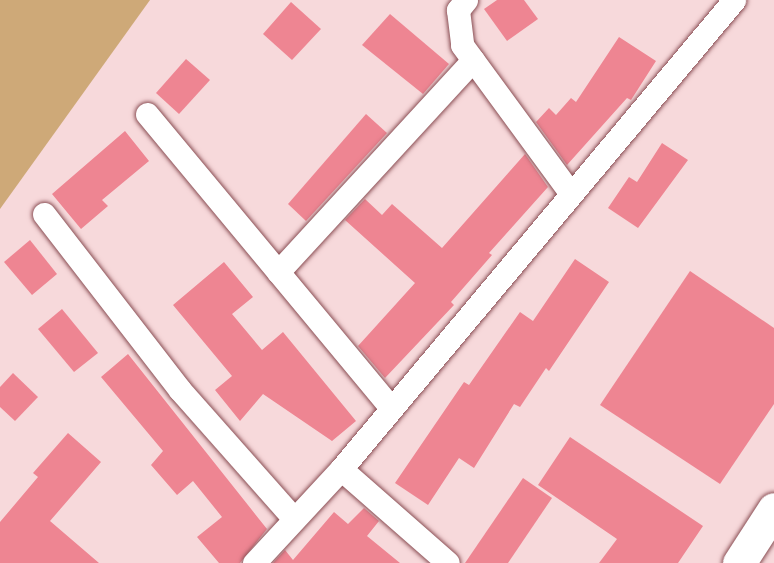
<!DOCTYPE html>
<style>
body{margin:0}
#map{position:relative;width:774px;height:563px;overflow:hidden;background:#f7d9db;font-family:Helvetica,sans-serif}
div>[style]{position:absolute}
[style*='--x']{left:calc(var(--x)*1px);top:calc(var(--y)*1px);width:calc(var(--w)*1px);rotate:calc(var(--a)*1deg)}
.green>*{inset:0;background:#cea978}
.building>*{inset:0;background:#ee8592}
.roads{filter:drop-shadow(0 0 2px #8a4e54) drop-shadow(0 0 2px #8a4e54)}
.street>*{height:23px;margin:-11.5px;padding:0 11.5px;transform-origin:11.5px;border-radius:11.5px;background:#fff}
.secondary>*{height:33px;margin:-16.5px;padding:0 16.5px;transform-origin:16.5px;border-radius:16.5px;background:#fff}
span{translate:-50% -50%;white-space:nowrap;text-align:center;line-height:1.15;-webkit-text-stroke:6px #f7d9db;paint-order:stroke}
</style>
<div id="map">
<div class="green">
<i style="clip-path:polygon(0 0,150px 0,0 209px)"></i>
</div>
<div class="building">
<i style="clip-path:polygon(497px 0,524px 0,538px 19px,507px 41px,484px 9px)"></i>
<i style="clip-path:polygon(291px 2px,321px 29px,292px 60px,263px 34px)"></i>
<i style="clip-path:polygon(390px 14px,449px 64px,423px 94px,362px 45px)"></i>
<i style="clip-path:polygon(619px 37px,656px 61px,631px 100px,627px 98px,567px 165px,536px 122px,549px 108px,556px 115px,571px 98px,576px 102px)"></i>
<i style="clip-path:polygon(186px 59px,210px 80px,179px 114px,156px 93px)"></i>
<i style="clip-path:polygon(366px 114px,387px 133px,306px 221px,288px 204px)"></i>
<i style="clip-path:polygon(125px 131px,149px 161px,102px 200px,108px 206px,81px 229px,52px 194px)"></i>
<i style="clip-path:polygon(662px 143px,688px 160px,638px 228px,608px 208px,629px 177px,637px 182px)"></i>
<i style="clip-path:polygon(525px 154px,548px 187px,489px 253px,492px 255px,451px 302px,454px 305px,385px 378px,358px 346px,415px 283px,345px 220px,365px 199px,382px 215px,392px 204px,442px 248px)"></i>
<i style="clip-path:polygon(30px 240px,57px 274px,32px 295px,4px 262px)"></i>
<i style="clip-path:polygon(575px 259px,609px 282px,549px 371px,546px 368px,520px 407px,514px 404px,474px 468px,459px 458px,428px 505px,395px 483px,464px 382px,469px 385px,520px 312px,533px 321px)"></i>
<i style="clip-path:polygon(224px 262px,253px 297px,232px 314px,262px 350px,283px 332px,356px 421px,332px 441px,263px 394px,240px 421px,215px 390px,232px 376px,173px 305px)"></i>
<i style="clip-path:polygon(690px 271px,774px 328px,774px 404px,720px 484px,600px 405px)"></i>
<i style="clip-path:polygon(62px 309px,98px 353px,74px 372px,38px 329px)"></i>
<i style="clip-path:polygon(128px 354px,267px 529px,240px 563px,219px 563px,197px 537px,222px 517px,193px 481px,177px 495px,151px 465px,163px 451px,101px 377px)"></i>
<i style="clip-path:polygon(13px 373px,38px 397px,15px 421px,0 407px,0 387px)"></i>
<i style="clip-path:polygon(68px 433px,101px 462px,50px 521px,99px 563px,0 563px,0 522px,38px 477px,33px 473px)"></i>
<i style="clip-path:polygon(570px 437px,703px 526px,678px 563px,599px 563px,617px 539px,538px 485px)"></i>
<i style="clip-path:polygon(523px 478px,552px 498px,508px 563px,465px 563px)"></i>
<i style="clip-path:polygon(364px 508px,379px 521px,367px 536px,400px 563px,273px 563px,285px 550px,293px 560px,334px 512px,348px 524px)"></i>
</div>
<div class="roads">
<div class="street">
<i style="--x:466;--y:0;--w:13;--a:129"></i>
<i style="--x:458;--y:10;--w:35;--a:83"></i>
<i style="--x:462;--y:45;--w:181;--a:53.8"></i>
<i style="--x:147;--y:114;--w:382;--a:50.3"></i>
<i style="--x:44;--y:214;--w:222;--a:52.3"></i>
<i style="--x:180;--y:390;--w:172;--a:48.5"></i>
<i style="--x:278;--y:272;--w:288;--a:-47.4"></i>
<i style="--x:341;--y:469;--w:142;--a:41.3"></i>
<i style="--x:254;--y:563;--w:128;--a:-47.2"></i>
<i style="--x:341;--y:469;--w:612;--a:-50.04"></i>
</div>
<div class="secondary">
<i style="--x:739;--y:563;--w:64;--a:-57.1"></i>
</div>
</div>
</div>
